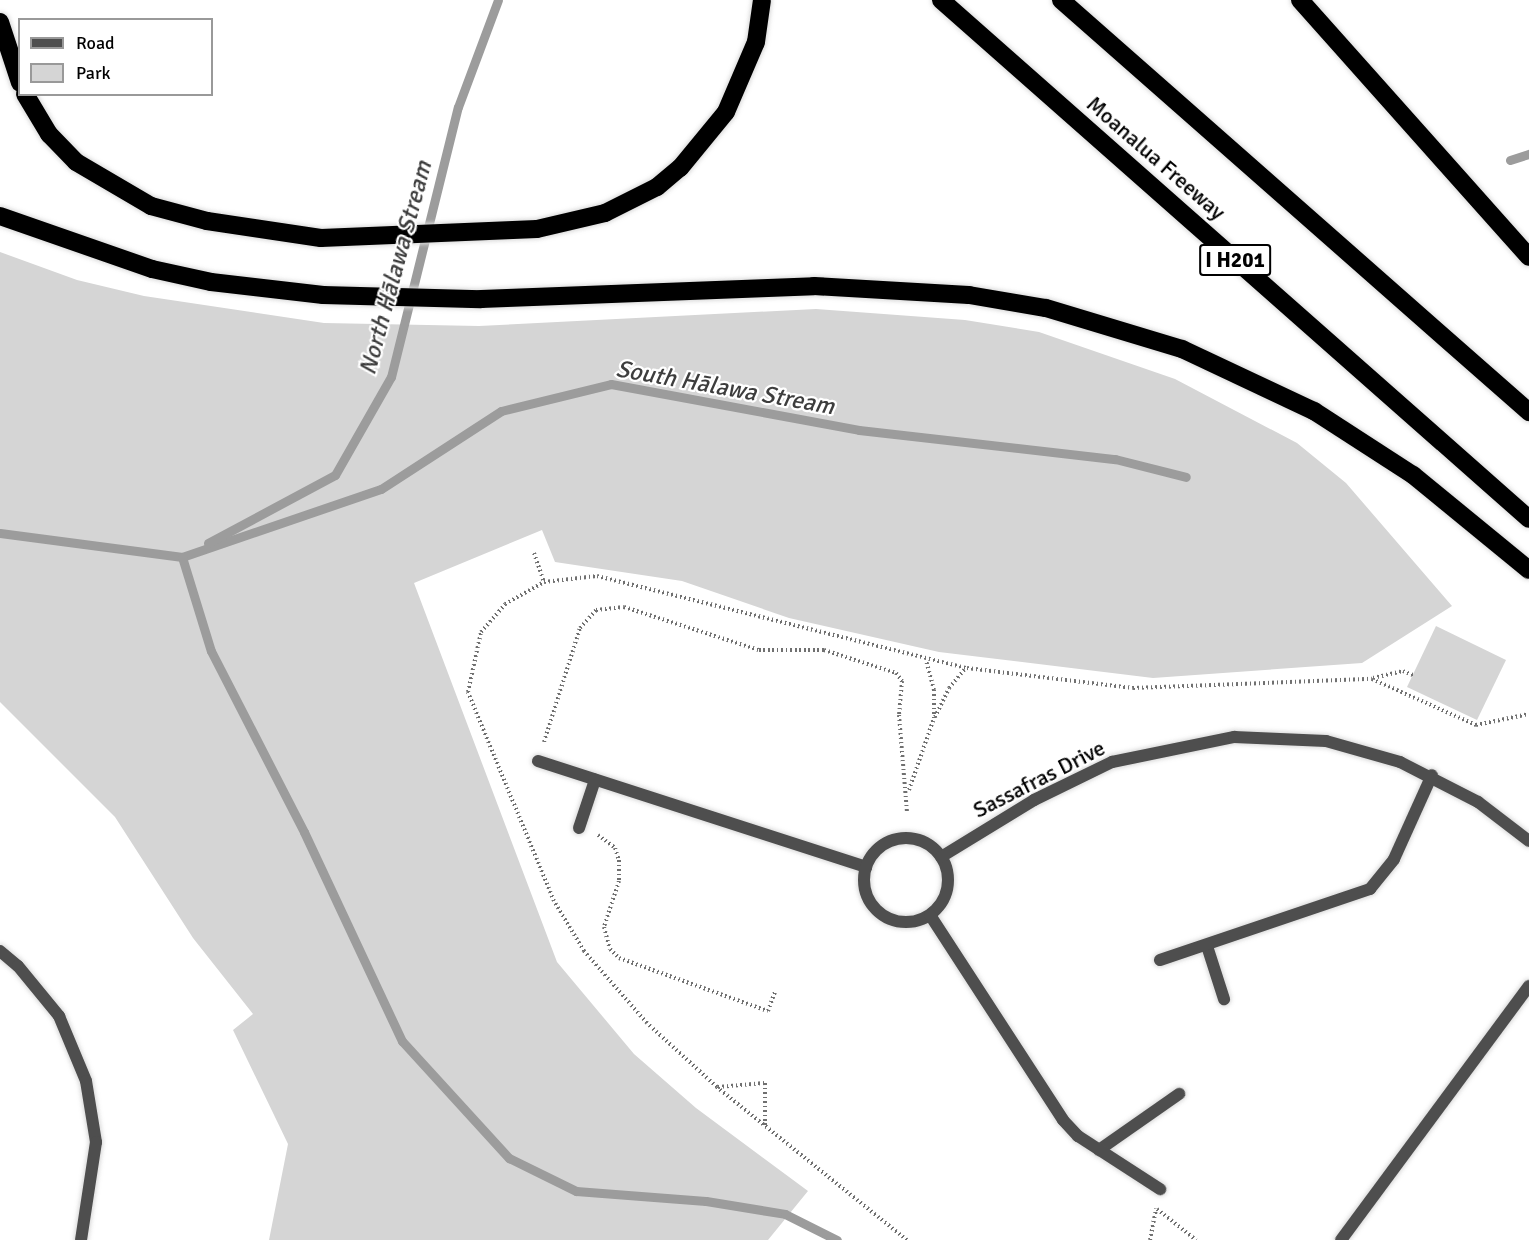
<!DOCTYPE html>
<meta charset="utf-8">
<style>
body{margin:0}
#map{position:relative;width:1529px;height:1240px;overflow:hidden;background:#fff;font-family:Signika,sans-serif}
div>[style]{position:absolute}
[style*='--x']{left:calc(var(--x)*1px);top:calc(var(--y)*1px);width:calc(var(--w)*1px);rotate:calc(var(--a)*1deg)}
.green>*{inset:0;background:#d5d5d5}
.stream>*{height:9px;margin:-4.5px;padding:0 4.5px;transform-origin:4.5px;border-radius:4.5px;background:#9c9c9c}
.path>*{height:4px;margin-top:-2px;transform-origin:0;background:repeating-linear-gradient(90deg,#707070 0 1.5px,transparent 0 4.5px)}
.roads{filter:drop-shadow(0 0 2px #dbdbdb) drop-shadow(0 0 2px #dbdbdb)}
.service>*{height:12px;margin:-6px;padding:0 6px;transform-origin:6px;border-radius:6px;background:#4e4e4e}
.minor>*{height:12px;margin:-6px;padding:0 6px;transform-origin:6px;border-radius:6px;background:#4e4e4e}
.minor>.ring{margin:-6px;padding:0;box-sizing:content-box;background:none;border:12px solid #4e4e4e;border-radius:50%}
.motorway>*{height:18px;margin:-9px;padding:0 9px;transform-origin:9px;border-radius:9px;background:#000}
span{translate:-50% -50%;white-space:nowrap;text-align:center;line-height:1.15;-webkit-text-stroke:4.5px #fff;paint-order:stroke}
.shield-label span{padding:2px 4px;background:#fff;border:2px solid;border-radius:4px;-webkit-text-stroke-width:0}
.shield-label{font-size:21px;color:#000;font-weight:700}
.street-label{font-size:22px;color:#000}
.water-label{font-size:24px;color:#3d3d3d;font-style:italic}
.legend{position:absolute;left:18px;top:18px;width:195px;height:78px;box-sizing:border-box;background:#fff;border:2px solid #999;margin:0;padding:8px 10px;list-style:none;font-size:18px;color:#000}
.legend li{display:flex;align-items:center;gap:12px;height:30px}
.legend b{width:30px;border:2px solid #999}
</style>
<div id="map">
<div class="green">
<i style="clip-path:polygon(0 252px,77px 280px,144px 296px,324px 323px,479px 326px,816px 309px,965px 320px,1039px 332px,1175px 379px,1297px 443px,1346px 483px,1452px 606px,1362px 663px,1153px 678px,939px 652px,789px 618px,682px 581px,555px 562px,542px 530px,414px 583px,557px 962px,634px 1054px,696px 1108px,808px 1191px,768px 1240px,269px 1240px,288px 1144px,233px 1030px,253px 1014px,193px 938px,115px 817px,0 702px)"></i>
<i style="clip-path:polygon(1436px 626px,1506px 660px,1477px 720px,1407px 687px)"></i>
</div>
<div class="stream">
<i style="--x:1510;--y:160;--w:20;--a:-18"></i>
<i style="--x:0;--y:533;--w:184;--a:7.5"></i>
<i style="--x:182;--y:557;--w:210;--a:-18.9"></i>
<i style="--x:381;--y:489;--w:143;--a:-33"></i>
<i style="--x:501;--y:411;--w:113;--a:-13.8"></i>
<i style="--x:611;--y:384;--w:252;--a:10.5"></i>
<i style="--x:859;--y:430;--w:258;--a:6.5"></i>
<i style="--x:1115;--y:459;--w:73;--a:14.2"></i>
<i style="--x:208;--y:543;--w:144;--a:-28.2"></i>
<i style="--x:335;--y:475;--w:113;--a:-60.3"></i>
<i style="--x:391;--y:377;--w:278;--a:-76.1"></i>
<i style="--x:458;--y:107;--w:114;--a:-69.5"></i>
<i style="--x:182;--y:557;--w:98;--a:72.9"></i>
<i style="--x:211;--y:651;--w:203;--a:62.8"></i>
<i style="--x:304;--y:832;--w:231;--a:64.9"></i>
<i style="--x:402;--y:1041;--w:159;--a:47.6"></i>
<i style="--x:509;--y:1158;--w:75;--a:26.2"></i>
<i style="--x:576;--y:1191;--w:130;--a:4.4"></i>
<i style="--x:706;--y:1201;--w:80;--a:9.3"></i>
<i style="--x:785;--y:1214;--w:58;--a:26.6"></i>
</div>
<div class="path">
<i style="--x:534;--y:553;--w:31;--a:71"></i>
<i style="--x:1373;--y:678;--w:31;--a:-13"></i>
<i style="--x:1403;--y:671;--w:11;--a:22"></i>
<i style="--x:935;--y:717;--w:32;--a:-64"></i>
<i style="--x:949;--y:688;--w:26;--a:-50"></i>
<i style="--x:544;--y:742;--w:120;--a:-72.5"></i>
<i style="--x:580;--y:628;--w:24;--a:-48"></i>
<i style="--x:596;--y:610;--w:28;--a:-6"></i>
<i style="--x:624;--y:607;--w:142;--a:17.7"></i>
<i style="--x:759;--y:650;--w:65;--a:0"></i>
<i style="--x:824;--y:650;--w:76;--a:17.7"></i>
<i style="--x:896;--y:673;--w:10;--a:53"></i>
<i style="--x:902;--y:681;--w:34;--a:95"></i>
<i style="--x:899;--y:715;--w:97;--a:85.3"></i>
<i style="--x:909;--y:790;--w:76;--a:-70.9"></i>
<i style="--x:934;--y:718;--w:28;--a:-90"></i>
<i style="--x:934;--y:690;--w:30;--a:-105"></i>
<i style="--x:598;--y:835;--w:21;--a:37"></i>
<i style="--x:615;--y:848;--w:13;--a:72"></i>
<i style="--x:619;--y:860;--w:21;--a:90"></i>
<i style="--x:619;--y:881;--w:48;--a:108.1"></i>
<i style="--x:604;--y:927;--w:23;--a:75"></i>
<i style="--x:610;--y:949;--w:13;--a:45"></i>
<i style="--x:619;--y:958;--w:158;--a:19.6"></i>
<i style="--x:768;--y:1011;--w:20;--a:-70"></i>
<i style="--x:718;--y:1087;--w:47;--a:-4.9"></i>
<i style="--x:765;--y:1083;--w:44;--a:90"></i>
<i style="--x:1157;--y:1209;--w:50;--a:38.5"></i>
<i style="--x:907;--y:1240;--w:244;--a:-141.2"></i>
<i style="--x:717;--y:1087;--w:95;--a:-137.6"></i>
<i style="--x:647;--y:1023;--w:96;--a:-131.2"></i>
<i style="--x:584;--y:951;--w:58;--a:-121"></i>
<i style="--x:554;--y:901;--w:226;--a:-112.4"></i>
<i style="--x:468;--y:692;--w:61;--a:-77.8"></i>
<i style="--x:481;--y:632;--w:37;--a:-49"></i>
<i style="--x:505;--y:604;--w:45;--a:-29.4"></i>
<i style="--x:544;--y:582;--w:53;--a:-6.5"></i>
<i style="--x:597;--y:576;--w:381;--a:14"></i>
<i style="--x:967;--y:668;--w:167;--a:6.9"></i>
<i style="--x:1133;--y:688;--w:239;--a:-2.2"></i>
<i style="--x:1372;--y:679;--w:114;--a:23.9"></i>
<i style="--x:1476;--y:725;--w:54;--a:-11.7"></i>
<i style="--x:1150;--y:1240;--w:32;--a:-79"></i>
</div>
<div class="roads">
<div class="service">
<i style="--x:1207;--y:946;--w:56;--a:72.2"></i>
<i style="--x:1160;--y:960;--w:222;--a:-18.7"></i>
<i style="--x:1370;--y:889;--w:38;--a:-51"></i>
<i style="--x:1394;--y:859;--w:92;--a:-65.7"></i>
<i style="--x:1099;--y:1150;--w:98;--a:-35"></i>
</div>
<div class="minor">
<i style="--x:538;--y:761;--w:345;--a:17.9"></i>
<i style="--x:579;--y:828;--w:51;--a:-71.6"></i>
<i class="ring" style="left:864px;top:838px;width:72px;height:72px"></i>
<i style="--x:941;--y:857;--w:109;--a:-31.5"></i>
<i style="--x:1034;--y:800;--w:87;--a:-26"></i>
<i style="--x:1112;--y:762;--w:125;--a:-11.6"></i>
<i style="--x:1234;--y:737;--w:92;--a:2.5"></i>
<i style="--x:1326;--y:741;--w:77;--a:15.8"></i>
<i style="--x:1400;--y:762;--w:88;--a:27.1"></i>
<i style="--x:1478;--y:802;--w:64;--a:37.4"></i>
<i style="--x:930;--y:915;--w:244;--a:57"></i>
<i style="--x:1063;--y:1120;--w:22;--a:47"></i>
<i style="--x:1078;--y:1136;--w:98;--a:32.9"></i>
<i style="--x:0;--y:951;--w:23;--a:40"></i>
<i style="--x:18;--y:966;--w:65;--a:50.6"></i>
<i style="--x:59;--y:1016;--w:70;--a:67.4"></i>
<i style="--x:86;--y:1081;--w:62;--a:80.7"></i>
<i style="--x:96;--y:1142;--w:99;--a:98.7"></i>
<i style="--x:1341;--y:1240;--w:316;--a:-53.5"></i>
</div>
<div class="motorway">
<i style="--x:941;--y:0;--w:784;--a:41.43"></i>
<i style="--x:1061;--y:0;--w:624;--a:41.36"></i>
<i style="--x:1300;--y:0;--w:344;--a:48.3"></i>
<i style="--x:0;--y:22;--w:64;--a:71.8"></i>
<i style="--x:25;--y:94;--w:47;--a:59"></i>
<i style="--x:49;--y:134;--w:39;--a:46"></i>
<i style="--x:76;--y:162;--w:87;--a:30.4"></i>
<i style="--x:151;--y:206;--w:58;--a:15"></i>
<i style="--x:207;--y:221;--w:115;--a:8.5"></i>
<i style="--x:321;--y:238;--w:216;--a:-2.4"></i>
<i style="--x:537;--y:229;--w:70;--a:-13.2"></i>
<i style="--x:605;--y:213;--w:58;--a:-26.6"></i>
<i style="--x:657;--y:187;--w:30;--a:-40"></i>
<i style="--x:680;--y:168;--w:72;--a:-50.6"></i>
<i style="--x:726;--y:112;--w:76;--a:-66.8"></i>
<i style="--x:756;--y:42;--w:42;--a:-81.9"></i>
<i style="--x:0;--y:216;--w:161;--a:19.2"></i>
<i style="--x:152;--y:269;--w:60;--a:12.4"></i>
<i style="--x:211;--y:282;--w:113;--a:6.6"></i>
<i style="--x:323;--y:295;--w:158;--a:1.5"></i>
<i style="--x:481;--y:299;--w:333;--a:-2.2"></i>
<i style="--x:814;--y:286;--w:155;--a:3.3"></i>
<i style="--x:969;--y:295;--w:78;--a:9.6"></i>
<i style="--x:1046;--y:308;--w:142;--a:16.8"></i>
<i style="--x:1182;--y:349;--w:146;--a:25.2"></i>
<i style="--x:1314;--y:411;--w:118;--a:32.9"></i>
<i style="--x:1413;--y:475;--w:150;--a:39.3"></i>
</div>
</div>
<div class="shield-label">
<span style="left:1235px;top:260px">I H201</span>
</div>
<div class="street-label">
<span style="left:1156px;top:158px;rotate:41deg">Moanalua Freeway</span>
<span style="left:1039px;top:779px;rotate:-27deg">Sassafras Drive</span>
</div>
<div class="water-label">
<span style="left:396px;top:268px;rotate:-75deg">North Hālawa Stream</span>
<span style="left:725px;top:388px;rotate:10deg">South Hālawa Stream</span>
</div>
<ul class="legend">
<li><b style="height:8px;background:#4e4e4e"></b>Road</li>
<li><b style="height:16px;background:#d5d5d5"></b>Park</li>
</ul>
</div>
